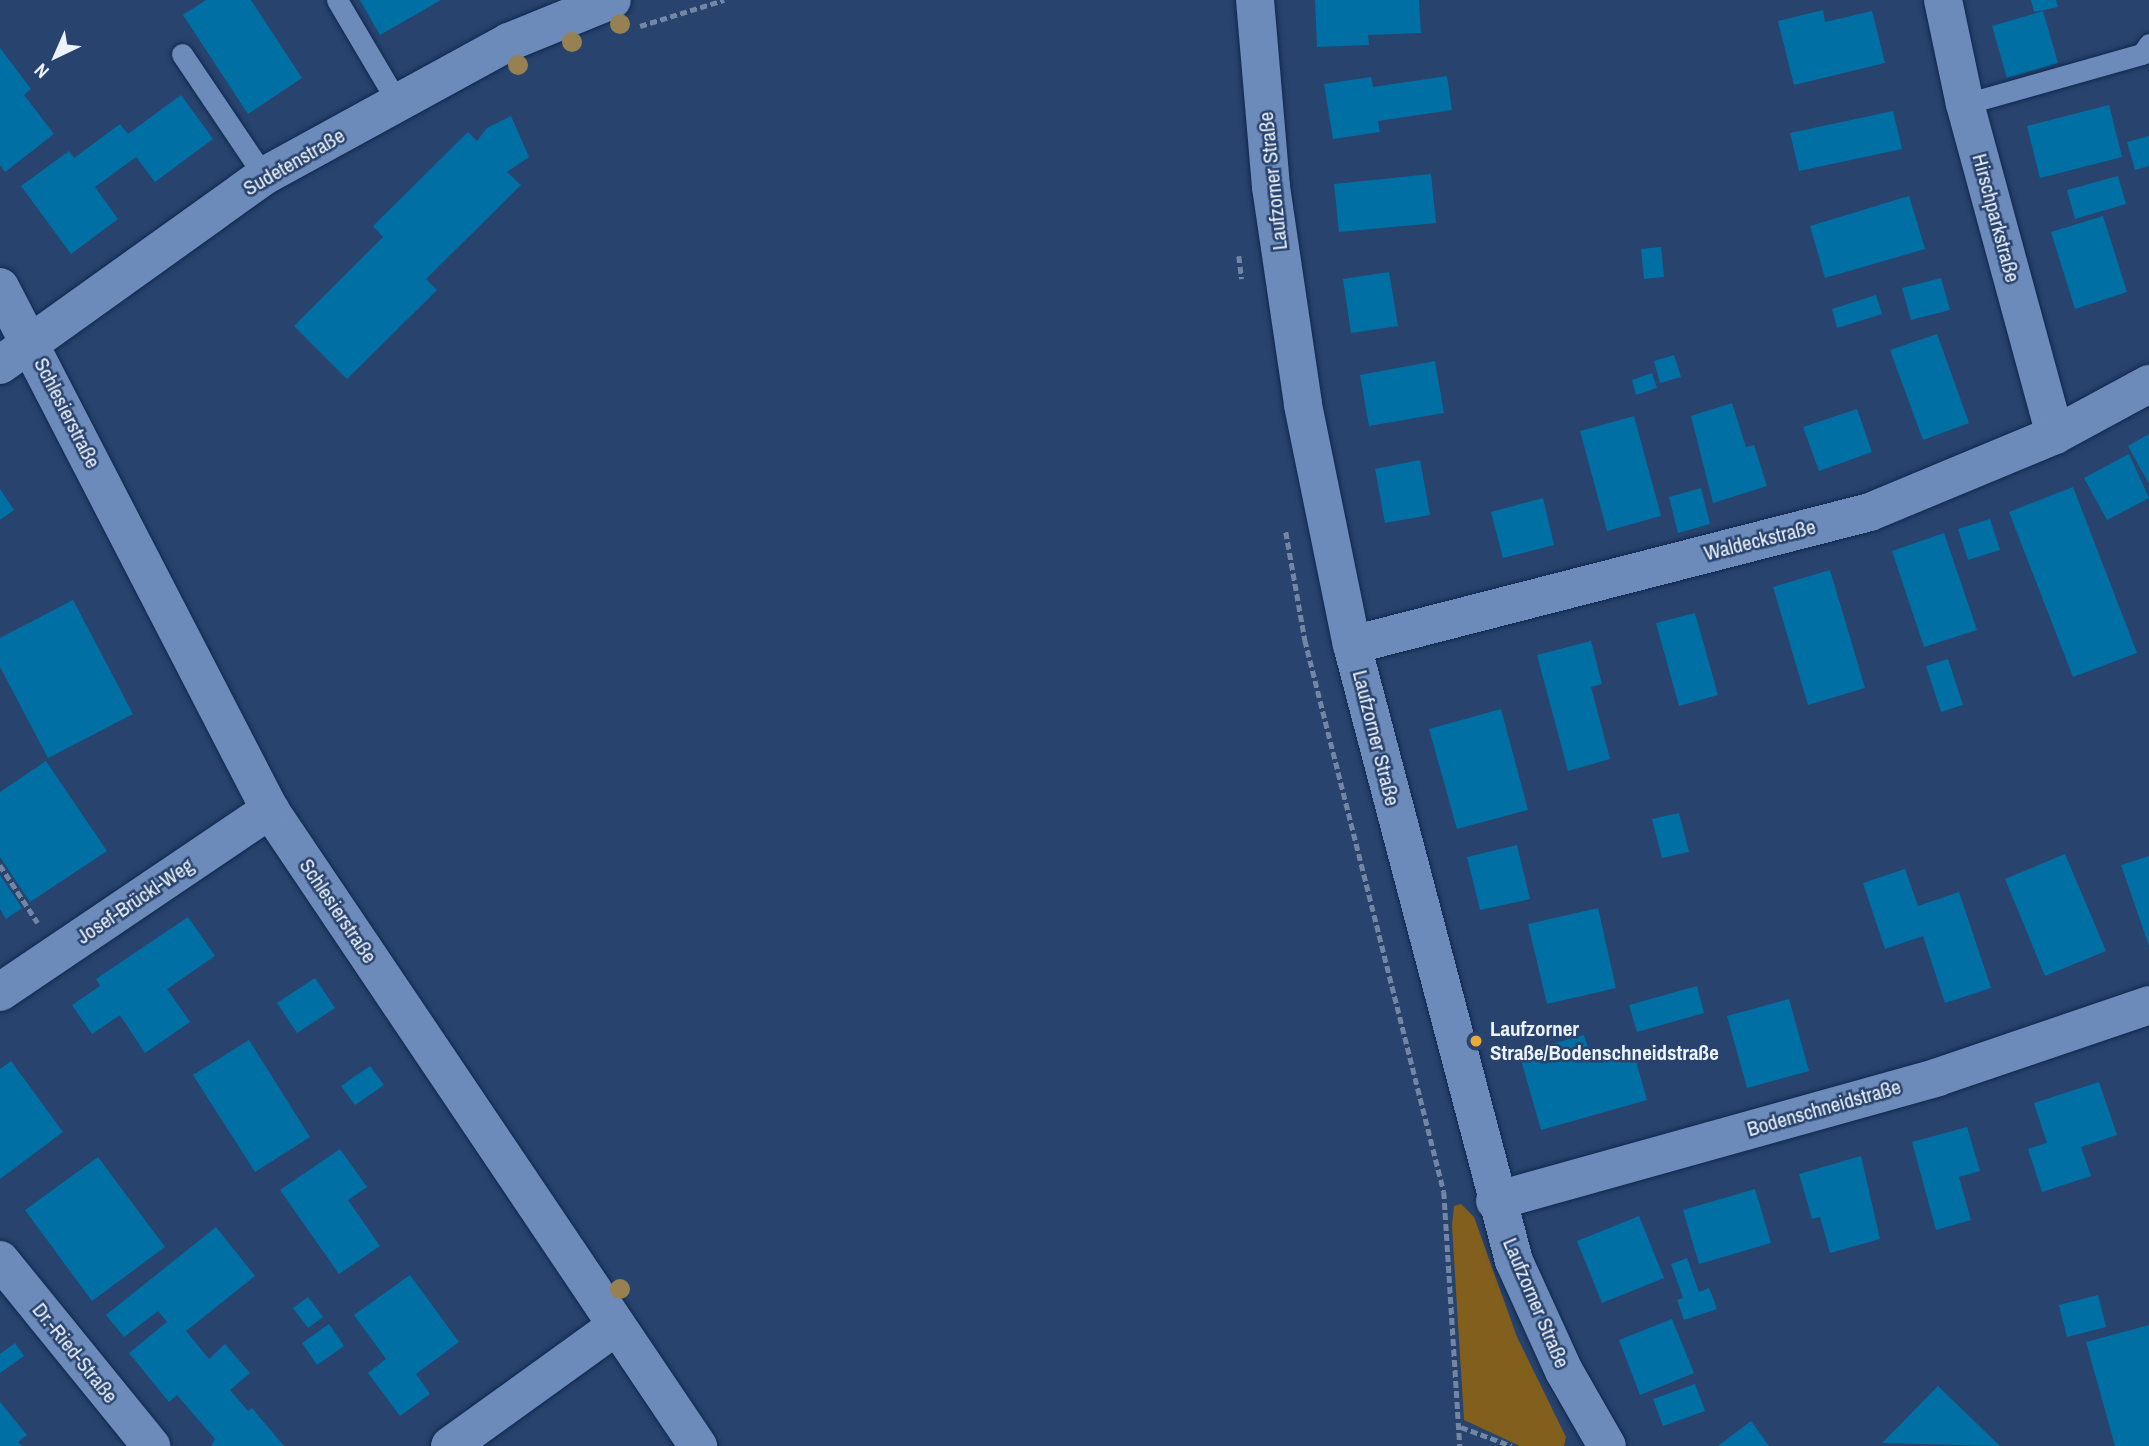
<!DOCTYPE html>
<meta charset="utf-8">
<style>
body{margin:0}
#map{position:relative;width:2149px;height:1446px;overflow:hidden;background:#28436d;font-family:"Archivo Narrow",sans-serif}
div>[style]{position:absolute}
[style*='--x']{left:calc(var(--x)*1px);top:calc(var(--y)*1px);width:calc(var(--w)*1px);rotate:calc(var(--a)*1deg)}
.green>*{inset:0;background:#835f1d}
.building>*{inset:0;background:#0070a4}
.path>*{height:4.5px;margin-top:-2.25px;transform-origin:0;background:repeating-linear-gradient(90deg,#7386a4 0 7px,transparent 0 10.5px)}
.roads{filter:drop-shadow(0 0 2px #0f2850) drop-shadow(0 0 2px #0f2850)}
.service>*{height:21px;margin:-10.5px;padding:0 10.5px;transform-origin:10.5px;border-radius:10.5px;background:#6d8bba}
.minor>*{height:38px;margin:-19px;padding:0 19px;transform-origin:19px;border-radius:19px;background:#6d8bba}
.trees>*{width:20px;height:20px;margin:-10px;border-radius:50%;background:#978153}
.dots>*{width:19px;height:19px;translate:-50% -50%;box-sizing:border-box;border:4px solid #28436d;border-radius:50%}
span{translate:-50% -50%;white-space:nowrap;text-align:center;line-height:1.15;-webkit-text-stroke:5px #28436d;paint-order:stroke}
.street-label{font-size:21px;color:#ecf3fd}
.poi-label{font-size:21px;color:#ecf3fd;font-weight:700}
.left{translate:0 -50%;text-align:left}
.north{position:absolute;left:21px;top:21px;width:70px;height:70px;-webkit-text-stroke:5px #28436d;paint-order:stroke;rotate:224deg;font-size:19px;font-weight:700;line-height:28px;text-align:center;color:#ecf3fd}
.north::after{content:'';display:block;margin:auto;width:24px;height:32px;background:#ecf3fd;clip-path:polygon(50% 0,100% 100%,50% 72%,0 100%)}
</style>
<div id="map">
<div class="green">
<i style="clip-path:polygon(1461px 1204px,1474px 1217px,1517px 1337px,1566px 1437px,1564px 1446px,1520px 1446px,1464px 1420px,1452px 1226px,1454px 1206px)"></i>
</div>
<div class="building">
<i style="clip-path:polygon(206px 0,251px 0,302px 78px,248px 114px,183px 15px)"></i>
<i style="clip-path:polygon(360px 0,441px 0,380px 35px)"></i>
<i style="clip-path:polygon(1315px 0,1419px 0,1421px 33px,1368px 35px,1369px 45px,1317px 47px)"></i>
<i style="clip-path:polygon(2031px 0,2056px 0,2058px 7px,2034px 12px)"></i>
<i style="clip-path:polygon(1823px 10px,1825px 22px,1872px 11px,1885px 63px,1794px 85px,1778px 21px)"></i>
<i style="clip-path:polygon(2043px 11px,2058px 63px,2007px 78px,1992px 26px)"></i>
<i style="clip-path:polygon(0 48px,31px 89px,24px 95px,54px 134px,5px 172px,0 165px)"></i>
<i style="clip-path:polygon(1447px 76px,1452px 110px,1378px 121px,1380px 132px,1333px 139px,1324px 84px,1371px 77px,1373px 87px)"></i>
<i style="clip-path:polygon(181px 95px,213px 139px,155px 182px,136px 157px,95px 187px,118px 219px,71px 254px,21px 186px,69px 151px,74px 158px,120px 124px,128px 134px)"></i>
<i style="clip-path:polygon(2109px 105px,2122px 157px,2040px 178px,2027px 126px)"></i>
<i style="clip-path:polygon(1893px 111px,1902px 149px,1799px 171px,1790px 133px)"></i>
<i style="clip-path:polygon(511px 116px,529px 157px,507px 172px,521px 185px,426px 279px,437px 290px,347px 379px,294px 326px,383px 237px,373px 226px,468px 132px,477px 141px,487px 128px)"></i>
<i style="clip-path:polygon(2149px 136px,2149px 166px,2135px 170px,2127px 142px)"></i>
<i style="clip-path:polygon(1431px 174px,1436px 223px,1339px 232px,1334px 184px)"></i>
<i style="clip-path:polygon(2118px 176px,2126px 204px,2075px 219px,2067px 190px)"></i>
<i style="clip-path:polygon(1909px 196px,1925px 249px,1825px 278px,1810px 226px)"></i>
<i style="clip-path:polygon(2103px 216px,2127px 292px,2075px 309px,2051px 232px)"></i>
<i style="clip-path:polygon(1661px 247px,1664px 277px,1644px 279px,1641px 249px)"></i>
<i style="clip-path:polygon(1389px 272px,1398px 326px,1351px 333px,1343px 279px)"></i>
<i style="clip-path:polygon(1941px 278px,1950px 310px,1911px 320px,1902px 288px)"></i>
<i style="clip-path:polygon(1876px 295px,1882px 314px,1837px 328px,1832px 309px)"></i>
<i style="clip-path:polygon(1937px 334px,1969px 423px,1923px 440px,1890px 350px)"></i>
<i style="clip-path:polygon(1674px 355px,1681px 377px,1660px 383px,1654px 361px)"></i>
<i style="clip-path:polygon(1435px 361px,1444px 413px,1369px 426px,1360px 375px)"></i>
<i style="clip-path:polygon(1652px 373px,1657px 388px,1636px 395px,1632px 380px)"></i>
<i style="clip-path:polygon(1732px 403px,1746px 447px,1754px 445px,1767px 486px,1713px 503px,1691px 416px)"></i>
<i style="clip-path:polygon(1857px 409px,1872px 452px,1819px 471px,1803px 427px)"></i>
<i style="clip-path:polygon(1634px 416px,1661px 516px,1607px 531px,1580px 431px)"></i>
<i style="clip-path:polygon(2149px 434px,2149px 484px,2128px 446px)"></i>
<i style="clip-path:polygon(2129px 454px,2149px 498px,2107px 520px,2084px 478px)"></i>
<i style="clip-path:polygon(1420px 460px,1430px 515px,1385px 523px,1375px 469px)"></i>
<i style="clip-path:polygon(2073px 487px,2137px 653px,2073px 677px,2009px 512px)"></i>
<i style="clip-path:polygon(1701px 488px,1710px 524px,1678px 533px,1669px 497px)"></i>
<i style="clip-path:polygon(0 489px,14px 510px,0 520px)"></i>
<i style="clip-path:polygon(1543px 498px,1554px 545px,1503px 558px,1491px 512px)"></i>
<i style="clip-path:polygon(1990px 519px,2000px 550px,1968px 560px,1958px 529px)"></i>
<i style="clip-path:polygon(1944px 533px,1977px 630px,1924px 647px,1892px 551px)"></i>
<i style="clip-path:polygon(1830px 570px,1865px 688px,1808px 705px,1773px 587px)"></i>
<i style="clip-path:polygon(73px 600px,133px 714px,48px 758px,0 667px,0 638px)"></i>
<i style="clip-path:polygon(1695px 613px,1718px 695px,1679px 706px,1656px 623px)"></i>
<i style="clip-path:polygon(1591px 641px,1602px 684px,1591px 687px,1610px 759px,1568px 771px,1537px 655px)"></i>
<i style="clip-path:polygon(1948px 659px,1963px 705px,1941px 712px,1926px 666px)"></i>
<i style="clip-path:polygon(1501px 709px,1528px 810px,1457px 829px,1429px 729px)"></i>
<i style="clip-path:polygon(46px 761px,107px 851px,30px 902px,0 857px,0 792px)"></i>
<i style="clip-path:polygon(1679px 813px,1689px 852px,1662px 858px,1652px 819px)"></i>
<i style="clip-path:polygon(1517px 845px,1530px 899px,1480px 910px,1467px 857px)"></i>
<i style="clip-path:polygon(2065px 854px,2106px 951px,2045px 976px,2005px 879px)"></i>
<i style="clip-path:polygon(2149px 856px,2149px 946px,2121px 865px)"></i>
<i style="clip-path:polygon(1905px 869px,1918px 906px,1959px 892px,1991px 988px,1945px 1003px,1923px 936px,1885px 949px,1863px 883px)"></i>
<i style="clip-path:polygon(0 875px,22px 908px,6px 919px,0 909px)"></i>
<i style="clip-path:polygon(1598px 908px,1616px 988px,1547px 1004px,1528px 924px)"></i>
<i style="clip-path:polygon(188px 917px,215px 956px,167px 989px,190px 1022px,145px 1053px,120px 1015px,92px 1034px,72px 1005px,100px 986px,96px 979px)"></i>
<i style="clip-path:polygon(315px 978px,335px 1008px,297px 1033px,277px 1003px)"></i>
<i style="clip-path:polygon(1697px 986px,1704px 1013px,1637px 1032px,1629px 1005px)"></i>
<i style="clip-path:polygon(1789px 999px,1809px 1071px,1747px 1088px,1727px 1016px)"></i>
<i style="clip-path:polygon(1584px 1035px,1592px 1062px,1633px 1051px,1647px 1100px,1541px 1130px,1519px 1053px)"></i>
<i style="clip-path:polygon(249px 1040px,310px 1137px,255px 1172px,193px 1075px)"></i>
<i style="clip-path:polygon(11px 1061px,63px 1132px,0 1179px,0 1069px)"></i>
<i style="clip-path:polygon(370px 1066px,384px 1085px,355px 1105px,341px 1086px)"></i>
<i style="clip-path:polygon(2099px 1082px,2117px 1135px,2081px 1147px,2091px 1176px,2042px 1192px,2028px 1149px,2047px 1143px,2034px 1103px)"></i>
<i style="clip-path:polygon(1967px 1127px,1980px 1171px,1959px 1177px,1971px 1220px,1936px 1230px,1912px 1142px)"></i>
<i style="clip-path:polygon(340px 1149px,367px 1187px,348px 1200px,380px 1246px,339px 1274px,280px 1190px)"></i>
<i style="clip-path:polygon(1861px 1156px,1880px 1239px,1830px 1253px,1820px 1217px,1812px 1219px,1799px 1174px)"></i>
<i style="clip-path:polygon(98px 1157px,165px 1247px,92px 1301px,25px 1210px)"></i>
<i style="clip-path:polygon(1755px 1189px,1771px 1243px,1699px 1264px,1683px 1210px)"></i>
<i style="clip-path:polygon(1639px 1216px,1664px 1278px,1602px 1303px,1577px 1241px)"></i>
<i style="clip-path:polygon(216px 1227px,255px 1276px,186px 1331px,209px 1359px,225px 1344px,250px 1373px,230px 1390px,248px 1411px,252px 1408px,284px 1446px,211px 1446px,215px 1439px,177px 1395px,169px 1402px,129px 1353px,167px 1322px,158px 1311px,124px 1337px,106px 1315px)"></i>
<i style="clip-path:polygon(1687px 1258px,1699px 1292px,1709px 1288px,1717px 1309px,1684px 1320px,1677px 1300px,1683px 1298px,1671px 1264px)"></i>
<i style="clip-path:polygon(410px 1275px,459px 1342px,416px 1374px,430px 1394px,400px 1416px,368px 1373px,386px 1359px,354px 1315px)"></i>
<i style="clip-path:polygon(2098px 1295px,2106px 1327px,2067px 1337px,2059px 1305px)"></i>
<i style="clip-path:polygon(308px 1297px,323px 1317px,308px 1328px,293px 1308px)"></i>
<i style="clip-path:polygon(1672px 1319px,1694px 1373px,1640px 1395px,1619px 1340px)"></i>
<i style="clip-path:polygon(329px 1324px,344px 1346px,317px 1365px,302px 1343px)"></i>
<i style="clip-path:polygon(2149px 1325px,2149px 1446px,2115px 1446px,2086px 1342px)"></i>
<i style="clip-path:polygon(15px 1343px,24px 1356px,0 1373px,0 1354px)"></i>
<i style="clip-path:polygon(1695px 1384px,1705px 1411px,1663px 1426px,1653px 1399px)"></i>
<i style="clip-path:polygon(1938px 1386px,2000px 1446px,1882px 1443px)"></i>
<i style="clip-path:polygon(0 1402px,27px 1435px,18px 1442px,22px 1446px,0 1446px)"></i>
<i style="clip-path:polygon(1751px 1421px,1769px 1446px,1718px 1446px)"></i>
</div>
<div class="path">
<i style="--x:640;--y:26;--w:88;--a:-17.2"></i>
<i style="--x:1239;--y:256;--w:23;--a:83"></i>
<i style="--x:1286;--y:532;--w:110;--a:80"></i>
<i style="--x:1305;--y:640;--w:569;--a:75.87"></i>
<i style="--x:1444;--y:1192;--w:255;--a:86.4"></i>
<i style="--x:0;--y:865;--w:69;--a:56.8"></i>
<i style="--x:1461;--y:1427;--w:54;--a:20.4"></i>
</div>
<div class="roads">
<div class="service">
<i style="--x:337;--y:0;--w:120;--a:59.4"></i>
<i style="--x:182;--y:54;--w:147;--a:56.1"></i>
<i style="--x:1965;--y:104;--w:184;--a:-15.8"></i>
<i style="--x:2142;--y:54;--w:12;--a:-55"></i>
</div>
<div class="minor">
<i style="--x:1255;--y:0;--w:188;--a:85.1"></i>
<i style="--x:1271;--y:187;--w:220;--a:81.6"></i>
<i style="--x:1303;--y:405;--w:245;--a:78.5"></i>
<i style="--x:1352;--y:645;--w:637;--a:75.27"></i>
<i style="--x:1514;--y:1261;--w:121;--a:65.6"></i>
<i style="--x:1564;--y:1371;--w:86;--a:60.2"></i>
<i style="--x:1943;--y:0;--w:106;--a:78.1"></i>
<i style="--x:1965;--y:104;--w:343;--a:74.8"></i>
<i style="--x:0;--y:287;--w:589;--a:62.69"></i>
<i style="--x:270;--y:810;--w:767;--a:56.06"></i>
<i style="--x:0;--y:365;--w:325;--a:-35.6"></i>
<i style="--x:264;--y:176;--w:279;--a:-28.7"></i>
<i style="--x:509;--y:42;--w:111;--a:-22.2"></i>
<i style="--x:1352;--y:645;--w:535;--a:-14.4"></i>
<i style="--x:1870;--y:512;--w:200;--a:-22.6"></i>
<i style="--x:2055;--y:435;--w:107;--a:-28.5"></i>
<i style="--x:0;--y:992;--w:326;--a:-34"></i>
<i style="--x:1495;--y:1201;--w:460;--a:-15.6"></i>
<i style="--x:1938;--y:1077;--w:223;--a:-18.8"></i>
<i style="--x:0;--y:1260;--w:240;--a:50.9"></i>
<i style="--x:450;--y:1446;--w:203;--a:-35.8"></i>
</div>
</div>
<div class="trees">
<i style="left:620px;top:24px"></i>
<i style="left:572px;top:42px"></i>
<i style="left:518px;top:65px"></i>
<i style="left:620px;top:1289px"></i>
</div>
<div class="dots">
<i style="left:1476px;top:1041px;background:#e8ab37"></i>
</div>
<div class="street-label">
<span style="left:294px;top:162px;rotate:-30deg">Sudetenstraße</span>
<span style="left:1273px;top:181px;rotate:-96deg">Laufzorner Straße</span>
<span style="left:1996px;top:218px;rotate:75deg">Hirschparkstraße</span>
<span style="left:67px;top:413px;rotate:63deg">Schlesierstraße</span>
<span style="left:1760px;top:540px;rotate:-14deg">Waldeckstraße</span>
<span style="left:1376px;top:738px;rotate:76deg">Laufzorner Straße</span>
<span style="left:135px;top:901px;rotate:-34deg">Josef-Brückl-Weg</span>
<span style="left:338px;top:911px;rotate:56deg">Schlesierstraße</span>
<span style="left:1824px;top:1108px;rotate:-16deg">Bodenschneidstraße</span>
<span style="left:1536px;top:1303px;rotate:67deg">Laufzorner Straße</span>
<span style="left:75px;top:1353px;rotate:51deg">Dr.-Ried-Straße</span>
</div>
<div class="poi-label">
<span class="left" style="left:1490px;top:1041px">Laufzorner<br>Straße/Bodenschneidstraße</span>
</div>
<div class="north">N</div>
</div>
